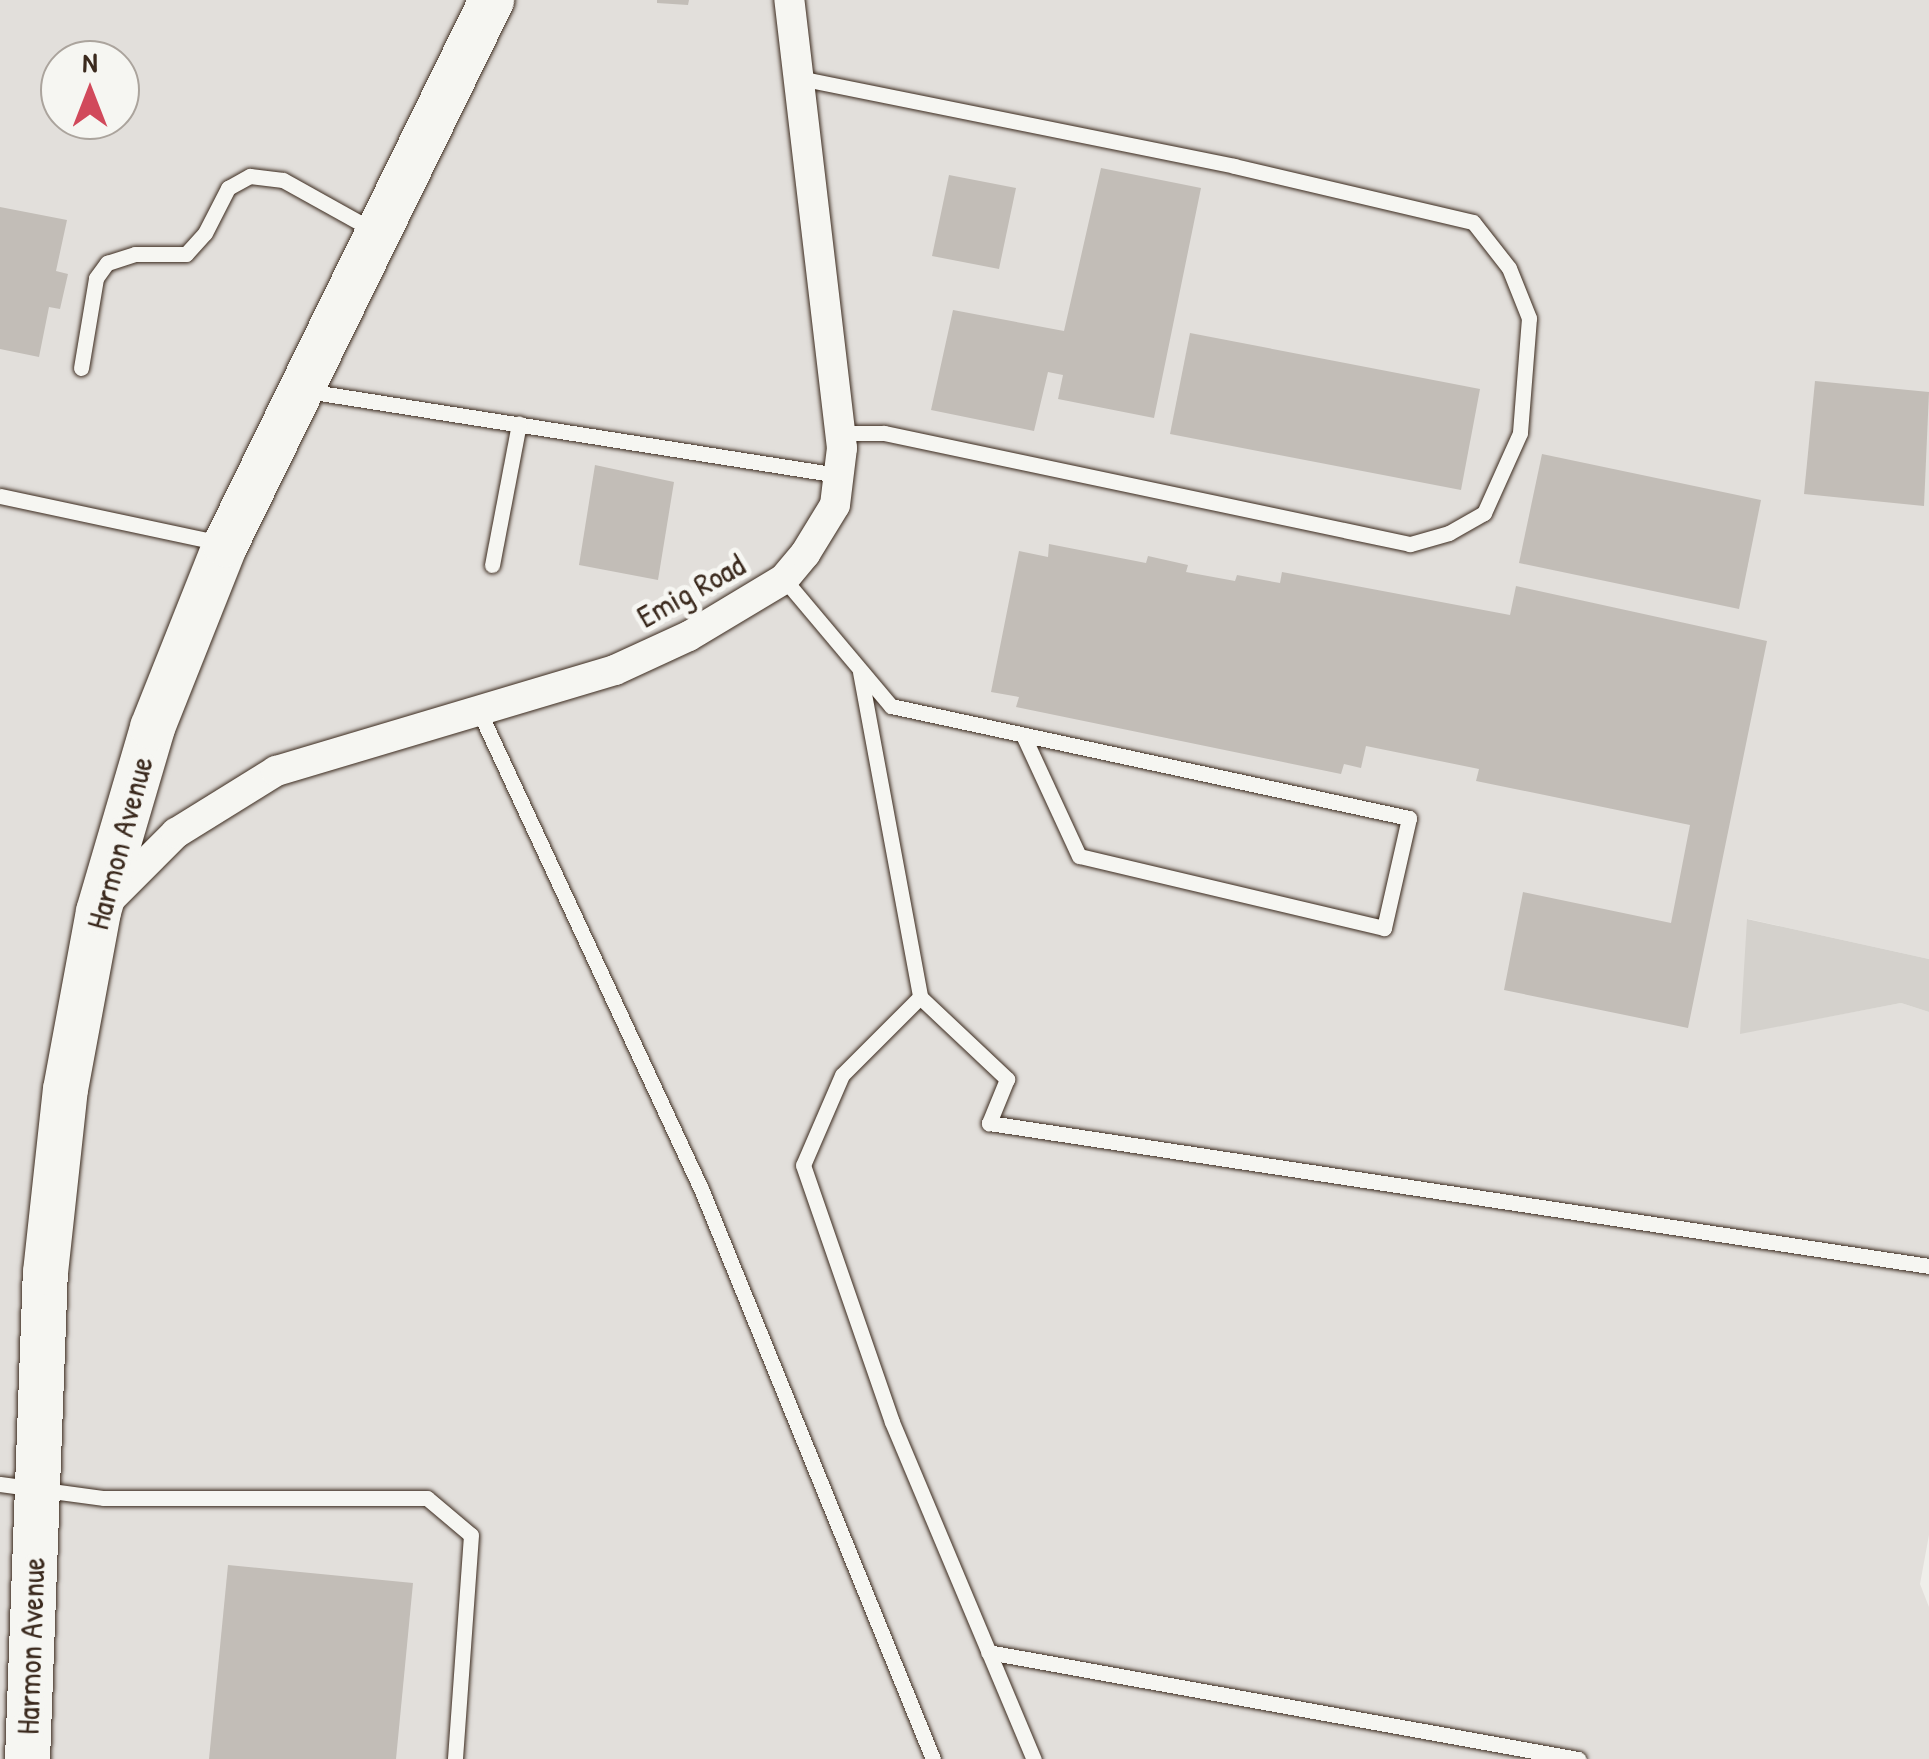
<!DOCTYPE html>
<style>
body{margin:0}
#map{position:relative;width:1929px;height:1759px;overflow:hidden;background:#efeeea;font-family:"Patrick Hand",sans-serif}
div>[style]{position:absolute}
[style*='--x']{left:calc(var(--x)*1px);top:calc(var(--y)*1px);width:calc(var(--w)*1px);rotate:calc(var(--a)*1deg)}
.built>*{inset:0;background:#e2dfdb}
.green>*{inset:0;background:#d4d1cc}
.building>*{inset:0;background:#c2bdb7}
.roads{filter:drop-shadow(0 0 2px #3b2a1e) drop-shadow(0 0 2px #3b2a1e)}
.service>*{height:15px;margin:-7.5px;padding:0 7.5px;transform-origin:7.5px;border-radius:7.5px;background:#f6f6f2}
.minor>*{height:30px;margin:-15px;padding:0 15px;transform-origin:15px;border-radius:15px;background:#f6f6f2}
.secondary>*{height:45px;margin:-22.5px;padding:0 22.5px;transform-origin:22.5px;border-radius:22.5px;background:#f6f6f2}
span{translate:-50% -50%;white-space:nowrap;text-align:center;line-height:1.15;-webkit-text-stroke:10px #f6f6f2;paint-order:stroke}
.street-label{font-size:32px;color:#3b2a1e}
.north{position:absolute;left:40px;top:40px;width:100px;height:100px;box-sizing:border-box;background:#f6f6f2;border:2px solid #aba49d;border-radius:50%;rotate:0deg;font-size:28px;font-weight:700;line-height:40px;text-align:center;color:#3b2a1e}
.north::after{content:'';display:block;margin:auto;width:35px;height:45px;background:#d1495b;clip-path:polygon(50% 0,100% 100%,50% 72%,0 100%)}
</style>
<div id="map">
<div class="built">
<i style="clip-path:polygon(evenodd,0 0,1929px 0,1929px 959px,1748px 919px,1741px 1033px,1901px 1003px,1929px 1012px,1929px 1535px,1920px 1584px,1929px 1607px,1929px 1759px,0 1759px,0 0,60px 60px,120px 60px,120px 120px,60px 120px,60px 60px)"></i>
</div>
<div class="green">
<i style="clip-path:polygon(1747px 919px,1929px 959px,1929px 1012px,1901px 1003px,1740px 1034px)"></i>
</div>
<div class="building">
<i style="clip-path:polygon(657px 0,689px 0,688px 5px,657px 3px)"></i>
<i style="clip-path:polygon(1101px 168px,1201px 188px,1154px 418px,1058px 399px,1063px 375px,1048px 372px,1034px 431px,931px 410px,953px 310px,1064px 331px)"></i>
<i style="clip-path:polygon(949px 175px,1016px 188px,999px 269px,932px 256px)"></i>
<i style="clip-path:polygon(0 207px,67px 220px,56px 271px,68px 274px,60px 309px,49px 307px,39px 357px,0 349px)"></i>
<i style="clip-path:polygon(1190px 333px,1480px 389px,1461px 490px,1170px 434px)"></i>
<i style="clip-path:polygon(1815px 381px,1929px 392px,1924px 506px,1804px 494px)"></i>
<i style="clip-path:polygon(1542px 454px,1761px 500px,1739px 609px,1519px 563px)"></i>
<i style="clip-path:polygon(595px 465px,674px 482px,658px 580px,579px 565px)"></i>
<i style="clip-path:polygon(1049px 544px,1146px 563px,1148px 556px,1188px 565px,1186px 572px,1235px 581px,1237px 575px,1280px 583px,1282px 572px,1510px 615px,1516px 586px,1767px 641px,1688px 1028px,1504px 990px,1523px 892px,1671px 923px,1690px 825px,1476px 781px,1479px 769px,1366px 746px,1361px 768px,1344px 764px,1341px 774px,1016px 707px,1019px 697px,991px 692px,1019px 551px,1048px 557px)"></i>
<i style="clip-path:polygon(228px 1565px,413px 1583px,396px 1759px,209px 1759px)"></i>
</div>
<div class="roads">
<div class="service">
<i style="--x:799;--y:78;--w:444;--a:11.4"></i>
<i style="--x:1234;--y:166;--w:245;--a:13.2"></i>
<i style="--x:1473;--y:222;--w:58;--a:52"></i>
<i style="--x:1509;--y:268;--w:54;--a:68.2"></i>
<i style="--x:1529;--y:318;--w:115;--a:94.5"></i>
<i style="--x:1520;--y:433;--w:88;--a:114.2"></i>
<i style="--x:1484;--y:513;--w:40;--a:150.3"></i>
<i style="--x:1449;--y:533;--w:41;--a:164.2"></i>
<i style="--x:1410;--y:544;--w:538;--a:-168.08"></i>
<i style="--x:884;--y:433;--w:44;--a:180"></i>
<i style="--x:81;--y:368;--w:91;--a:-80.5"></i>
<i style="--x:96;--y:278;--w:19;--a:-54"></i>
<i style="--x:107;--y:263;--w:29;--a:-18"></i>
<i style="--x:135;--y:254;--w:51;--a:0"></i>
<i style="--x:186;--y:254;--w:28;--a:-48"></i>
<i style="--x:205;--y:233;--w:51;--a:-62.9"></i>
<i style="--x:228;--y:188;--w:25;--a:-29"></i>
<i style="--x:250;--y:176;--w:33;--a:7"></i>
<i style="--x:283;--y:180;--w:103;--a:29.1"></i>
<i style="--x:307;--y:391;--w:538;--a:8.99"></i>
<i style="--x:0;--y:496;--w:226;--a:12"></i>
<i style="--x:492;--y:565;--w:144;--a:-79.2"></i>
<i style="--x:784;--y:579;--w:166;--a:49.9"></i>
<i style="--x:891;--y:706;--w:530;--a:12.2"></i>
<i style="--x:1409;--y:818;--w:113;--a:102.8"></i>
<i style="--x:1384;--y:928;--w:313;--a:-166.7"></i>
<i style="--x:1079;--y:856;--w:131;--a:-114.8"></i>
<i style="--x:860;--y:672;--w:330;--a:79.5"></i>
<i style="--x:920;--y:997;--w:110;--a:135"></i>
<i style="--x:842;--y:1075;--w:98;--a:113.4"></i>
<i style="--x:803;--y:1165;--w:272;--a:70.9"></i>
<i style="--x:892;--y:1422;--w:366;--a:67.2"></i>
<i style="--x:478;--y:709;--w:532;--a:65.07"></i>
<i style="--x:702;--y:1191;--w:613;--a:67.87"></i>
<i style="--x:920;--y:997;--w:120;--a:43.3"></i>
<i style="--x:1007;--y:1079;--w:48;--a:112.2"></i>
<i style="--x:989;--y:1123;--w:951;--a:8.65"></i>
<i style="--x:0;--y:1484;--w:105;--a:7.7"></i>
<i style="--x:104;--y:1498;--w:323;--a:0"></i>
<i style="--x:427;--y:1498;--w:57;--a:40.1"></i>
<i style="--x:471;--y:1535;--w:225;--a:94.1"></i>
<i style="--x:988;--y:1652;--w:600;--a:10.28"></i>
</div>
<div class="minor">
<i style="--x:102;--y:907;--w:105;--a:-45"></i>
<i style="--x:176;--y:833;--w:118;--a:-31.8"></i>
<i style="--x:276;--y:771;--w:354;--a:-16.6"></i>
<i style="--x:615;--y:670;--w:81;--a:-24.7"></i>
<i style="--x:689;--y:636;--w:111;--a:-31"></i>
<i style="--x:784;--y:579;--w:33;--a:-50"></i>
<i style="--x:805;--y:554;--w:57;--a:-58.5"></i>
<i style="--x:835;--y:505;--w:57;--a:-83"></i>
<i style="--x:842;--y:448;--w:451;--a:-96.7"></i>
</div>
<div class="secondary">
<i style="--x:27;--y:1759;--w:487;--a:-87.9"></i>
<i style="--x:45;--y:1272;--w:184;--a:-83.8"></i>
<i style="--x:65;--y:1089;--w:181;--a:-79.5"></i>
<i style="--x:98;--y:911;--w:192;--a:-73.6"></i>
<i style="--x:152;--y:727;--w:197;--a:-68.3"></i>
<i style="--x:225;--y:544;--w:606;--a:-63.94"></i>
</div>
</div>
<div class="street-label">
<span style="left:691px;top:591px;rotate:-29deg">Emig Road</span>
<span style="left:120px;top:843px;rotate:-75deg">Harmon Avenue</span>
<span style="left:31px;top:1646px;rotate:-88deg">Harmon Avenue</span>
</div>
<div class="north">N</div>
</div>
